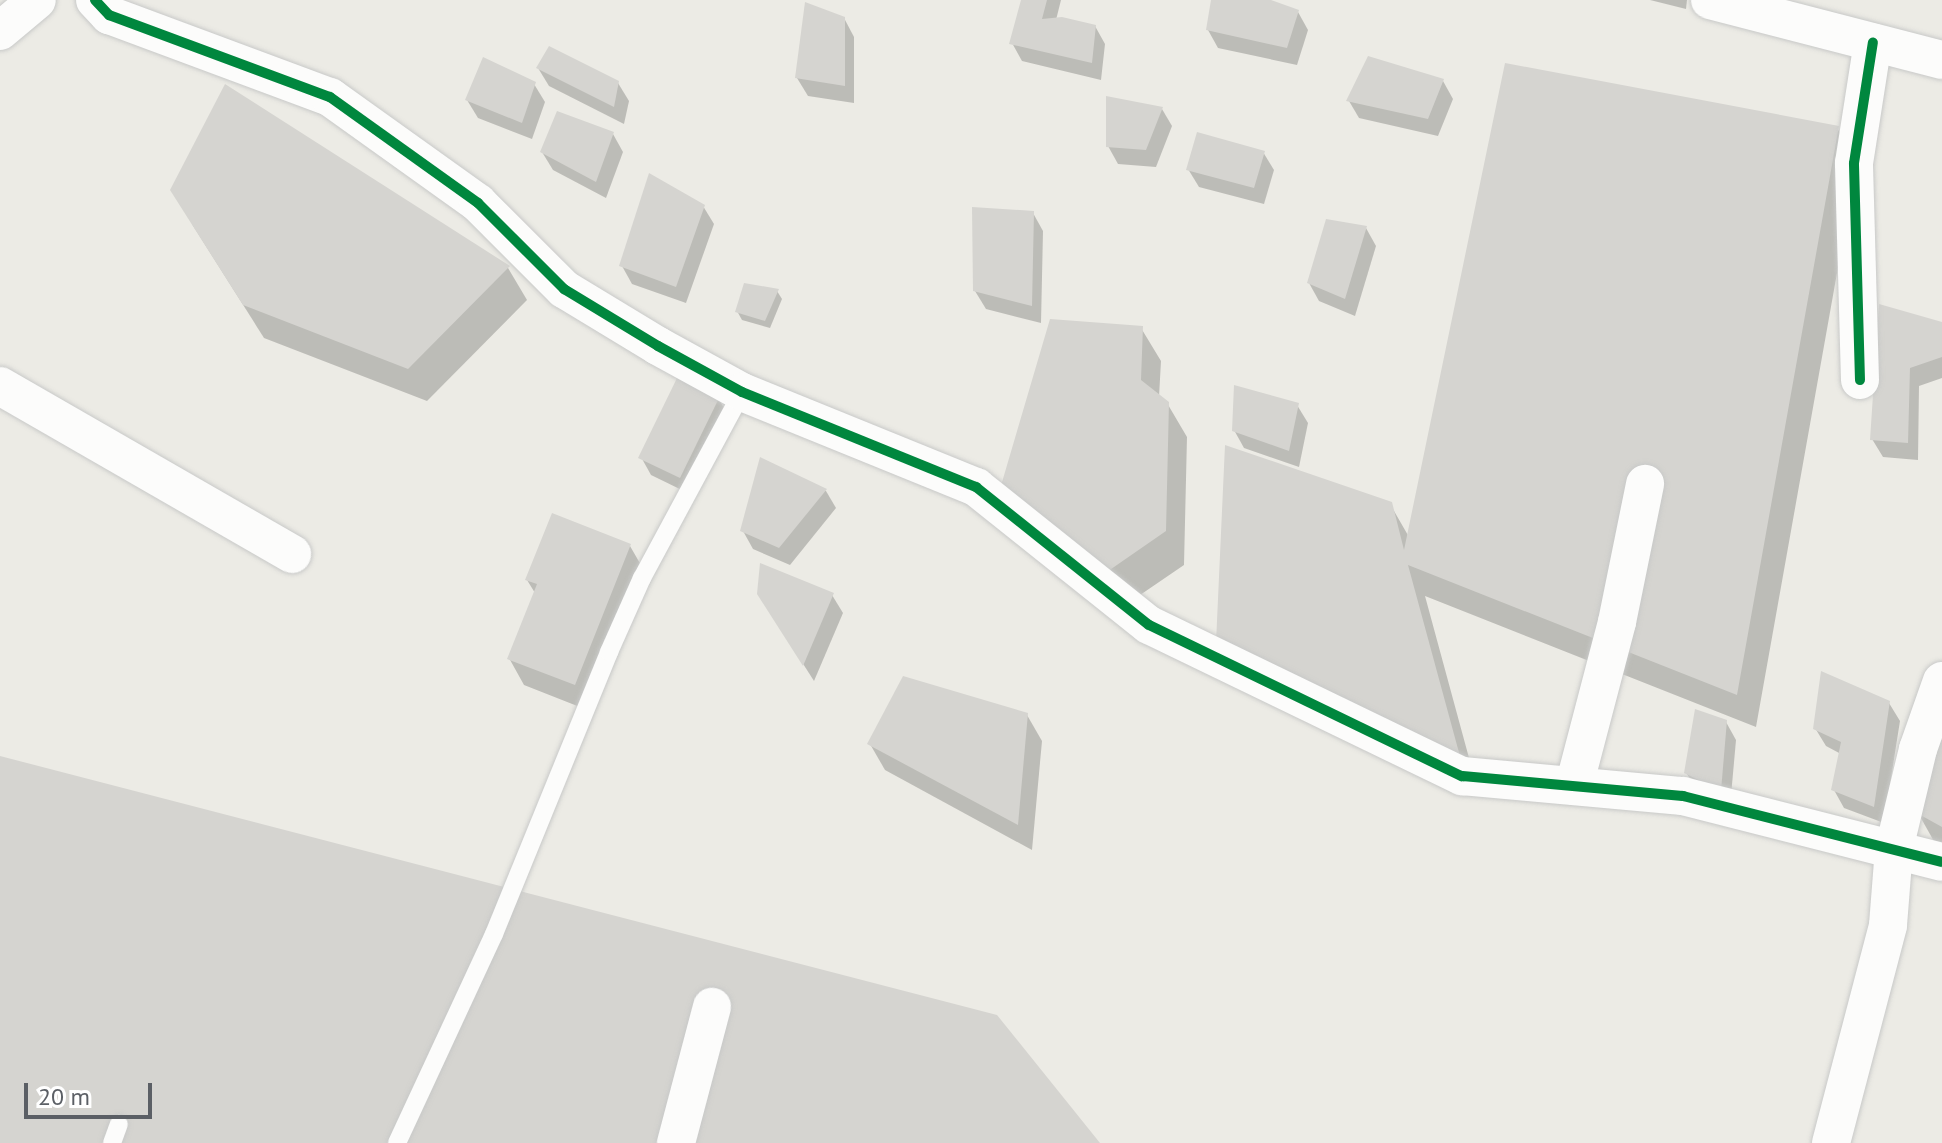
<!DOCTYPE html>
<style>
body{margin:0}
#map{position:relative;width:1942px;height:1143px;overflow:hidden;background:#ecebe5;font-family:"PT Sans",sans-serif}
div>[style]{position:absolute}
[style*='--x']{left:calc(var(--x)*1px);top:calc(var(--y)*1px);width:calc(var(--w)*1px);rotate:calc(var(--a)*1deg)}
.shadow>*{inset:0;background:#0003}
.building>*{inset:0;background:#d5d4d0}
.roads{filter:drop-shadow(0 0 2px #c8c9c8) drop-shadow(0 0 2px #c8c9c8)}
.lane>*{height:18px;margin:-9px;padding:0 9px;transform-origin:9px;border-radius:9px;background:#fcfcfb}
.street>*{height:38px;margin:-19px;padding:0 19px;transform-origin:19px;border-radius:19px;background:#fcfcfb}
.cycleway>*{height:10px;margin:-5px;padding:0 5px;transform-origin:5px;border-radius:5px;background:#00873e}
span{translate:-50% -50%;white-space:nowrap;text-align:center;line-height:1.15;-webkit-text-stroke:8px #fff;paint-order:stroke}
.scale{position:absolute;left:24px;top:1083px;width:128px;height:36px;box-sizing:border-box;border:4px solid #5b5f65;border-top:0;padding-left:10px;font-size:24px;line-height:28px;white-space:nowrap;color:#5b5f65;-webkit-text-stroke:6px #fff;paint-order:stroke}
</style>
<div id="map">
<div class="shadow">
<i style="clip-path:polygon(1023px 0,1061px 0,1056px 20px,1095px 26px,1105px 44px,1101px 80px,1022px 61px,1012px 43px)"></i>
<i style="clip-path:polygon(1214px 0,1265px 0,1298px 12px,1308px 30px,1297px 65px,1218px 48px,1208px 30px)"></i>
<i style="clip-path:polygon(1650px 0,1687px 0,1686px 9px)"></i>
<i style="clip-path:polygon(844px 18px,854px 37px,854px 103px,808px 96px,797px 78px)"></i>
<i style="clip-path:polygon(538px 68px,618px 83px,629px 101px,624px 124px,549px 86px)"></i>
<i style="clip-path:polygon(1443px 81px,1453px 99px,1438px 136px,1359px 118px,1349px 101px)"></i>
<i style="clip-path:polygon(534px 84px,545px 102px,532px 139px,478px 118px,467px 100px)"></i>
<i style="clip-path:polygon(226px 86px,508px 268px,527px 300px,427px 401px,264px 338px,192px 224px)"></i>
<i style="clip-path:polygon(1162px 109px,1172px 126px,1156px 167px,1118px 164px,1108px 146px)"></i>
<i style="clip-path:polygon(1837px 128px,1857px 161px,1756px 727px,1425px 596px,1478px 791px,1218px 643px,1390px 504px,1409px 537px)"></i>
<i style="clip-path:polygon(613px 134px,623px 152px,606px 198px,553px 170px,542px 152px)"></i>
<i style="clip-path:polygon(1263px 152px,1274px 170px,1264px 204px,1199px 187px,1188px 169px)"></i>
<i style="clip-path:polygon(703px 206px,714px 224px,686px 303px,632px 284px,622px 266px)"></i>
<i style="clip-path:polygon(1033px 213px,1043px 231px,1041px 323px,986px 309px,975px 291px)"></i>
<i style="clip-path:polygon(1366px 228px,1376px 246px,1355px 316px,1319px 301px,1309px 283px)"></i>
<i style="clip-path:polygon(777px 291px,782px 299px,770px 328px,742px 320px,737px 311px)"></i>
<i style="clip-path:polygon(1881px 307px,1942px 324px,1942px 378px,1919px 386px,1918px 460px,1883px 457px,1872px 439px)"></i>
<i style="clip-path:polygon(1141px 328px,1161px 361px,1159px 397px,1167px 403px,1187px 437px,1184px 565px,1121px 608px,1022px 522px)"></i>
<i style="clip-path:polygon(718px 398px,729px 416px,690px 494px,651px 475px,641px 457px)"></i>
<i style="clip-path:polygon(1297px 405px,1308px 423px,1299px 467px,1244px 448px,1234px 430px)"></i>
<i style="clip-path:polygon(762px 459px,826px 491px,836px 508px,790px 565px,753px 549px,743px 531px)"></i>
<i style="clip-path:polygon(630px 546px,645px 572px,590px 711px,524px 685px,509px 658px,535px 593px,527px 580px)"></i>
<i style="clip-path:polygon(832px 595px,843px 613px,814px 681px,770px 612px)"></i>
<i style="clip-path:polygon(1889px 703px,1900px 721px,1884px 823px,1844px 808px,1834px 790px,1841px 754px,1826px 746px,1815px 728px)"></i>
<i style="clip-path:polygon(1027px 715px,1042px 741px,1032px 850px,885px 770px,870px 744px)"></i>
<i style="clip-path:polygon(1726px 722px,1736px 740px,1730px 807px,1696px 790px,1686px 772px)"></i>
<i style="clip-path:polygon(1942px 725px,1942px 848px,1936px 845px,1917px 811px)"></i>
</div>
<div class="building">
<i style="clip-path:polygon(1021px 0,1047px 0,1042px 19px,1062px 17px,1096px 25px,1092px 63px,1009px 44px)"></i>
<i style="clip-path:polygon(1211px 0,1271px 0,1299px 10px,1287px 48px,1206px 30px)"></i>
<i style="clip-path:polygon(805px 2px,845px 17px,845px 86px,795px 78px)"></i>
<i style="clip-path:polygon(549px 46px,619px 81px,614px 107px,536px 68px)"></i>
<i style="clip-path:polygon(1368px 56px,1444px 79px,1428px 119px,1346px 101px)"></i>
<i style="clip-path:polygon(483px 57px,536px 82px,522px 123px,465px 100px)"></i>
<i style="clip-path:polygon(1505px 63px,1839px 126px,1737px 695px,1408px 565px,1461px 760px,1216px 643px,1225px 445px,1392px 502px,1404px 550px)"></i>
<i style="clip-path:polygon(225px 84px,510px 266px,408px 369px,243px 305px,170px 190px)"></i>
<i style="clip-path:polygon(1106px 96px,1163px 107px,1146px 150px,1106px 147px)"></i>
<i style="clip-path:polygon(557px 111px,614px 132px,596px 182px,540px 152px)"></i>
<i style="clip-path:polygon(1197px 132px,1265px 151px,1254px 188px,1186px 170px)"></i>
<i style="clip-path:polygon(649px 173px,705px 205px,676px 287px,619px 266px)"></i>
<i style="clip-path:polygon(972px 207px,1034px 211px,1032px 306px,973px 291px)"></i>
<i style="clip-path:polygon(1326px 219px,1367px 226px,1345px 299px,1307px 283px)"></i>
<i style="clip-path:polygon(744px 283px,779px 289px,765px 321px,735px 312px)"></i>
<i style="clip-path:polygon(1879px 304px,1942px 322px,1942px 357px,1910px 368px,1908px 443px,1870px 440px)"></i>
<i style="clip-path:polygon(1050px 319px,1143px 326px,1141px 380px,1169px 402px,1166px 531px,1101px 576px,1000px 489px)"></i>
<i style="clip-path:polygon(678px 376px,720px 396px,680px 478px,638px 458px)"></i>
<i style="clip-path:polygon(1234px 385px,1299px 403px,1289px 451px,1232px 431px)"></i>
<i style="clip-path:polygon(760px 457px,827px 489px,779px 548px,740px 531px)"></i>
<i style="clip-path:polygon(552px 513px,631px 544px,575px 685px,507px 659px,537px 584px,525px 580px)"></i>
<i style="clip-path:polygon(760px 563px,834px 593px,803px 666px,757px 594px)"></i>
<i style="clip-path:polygon(1821px 671px,1890px 701px,1874px 807px,1831px 790px,1841px 742px,1813px 729px)"></i>
<i style="clip-path:polygon(903px 676px,1028px 713px,1018px 825px,867px 744px)"></i>
<i style="clip-path:polygon(1695px 709px,1727px 720px,1721px 791px,1684px 773px)"></i>
<i style="clip-path:polygon(1942px 721px,1942px 827px,1915px 812px)"></i>
<i style="clip-path:polygon(0 756px,997px 1015px,1100px 1143px,0 1143px)"></i>
</div>
<div class="roads">
<div class="lane">
<i style="--x:112;--y:1143;--w:20;--a:-70"></i>
<i style="--x:397;--y:1143;--w:230;--a:-65.1"></i>
<i style="--x:494;--y:934;--w:305;--a:-67.8"></i>
<i style="--x:609;--y:652;--w:81;--a:-66"></i>
<i style="--x:642;--y:578;--w:211;--a:-61.7"></i>
</div>
<div class="street">
<i style="--x:95;--y:0;--w:21;--a:47"></i>
<i style="--x:109;--y:15;--w:236;--a:20.4"></i>
<i style="--x:330;--y:97;--w:182;--a:35.6"></i>
<i style="--x:478;--y:203;--w:122;--a:45"></i>
<i style="--x:564;--y:289;--w:110;--a:31.2"></i>
<i style="--x:658;--y:346;--w:96;--a:28.7"></i>
<i style="--x:742;--y:392;--w:253;--a:22.1"></i>
<i style="--x:976;--y:487;--w:221;--a:38.6"></i>
<i style="--x:1149;--y:625;--w:348;--a:25.8"></i>
<i style="--x:1462;--y:776;--w:222;--a:5.2"></i>
<i style="--x:1683;--y:796;--w:267;--a:14.3"></i>
<i style="--x:1710;--y:0;--w:240;--a:14.5"></i>
<i style="--x:0;--y:31;--w:48;--a:-40"></i>
<i style="--x:1860;--y:380;--w:217;--a:-91.6"></i>
<i style="--x:1854;--y:163;--w:122;--a:-81.1"></i>
<i style="--x:0;--y:386;--w:337;--a:29.9"></i>
<i style="--x:1574;--y:786;--w:170;--a:-75.3"></i>
<i style="--x:1617;--y:622;--w:141;--a:-78.5"></i>
<i style="--x:676;--y:1143;--w:141;--a:-75.2"></i>
<i style="--x:1831;--y:1143;--w:225;--a:-75.3"></i>
<i style="--x:1888;--y:925;--w:76;--a:-85.5"></i>
<i style="--x:1894;--y:849;--w:103;--a:-76.5"></i>
<i style="--x:1918;--y:749;--w:72;--a:-70.6"></i>
</div>
</div>
<div class="cycleway">
<i style="--x:95;--y:0;--w:21;--a:47"></i>
<i style="--x:109;--y:15;--w:236;--a:20.4"></i>
<i style="--x:330;--y:97;--w:182;--a:35.6"></i>
<i style="--x:478;--y:203;--w:122;--a:45"></i>
<i style="--x:564;--y:289;--w:110;--a:31.2"></i>
<i style="--x:658;--y:346;--w:96;--a:28.7"></i>
<i style="--x:742;--y:392;--w:253;--a:22.1"></i>
<i style="--x:976;--y:487;--w:221;--a:38.6"></i>
<i style="--x:1149;--y:625;--w:348;--a:25.8"></i>
<i style="--x:1462;--y:776;--w:222;--a:5.2"></i>
<i style="--x:1683;--y:796;--w:267;--a:14.3"></i>
<i style="--x:1860;--y:380;--w:217;--a:-91.6"></i>
<i style="--x:1854;--y:163;--w:122;--a:-81.1"></i>
</div>
<div class="scale">20 m</div>
</div>
